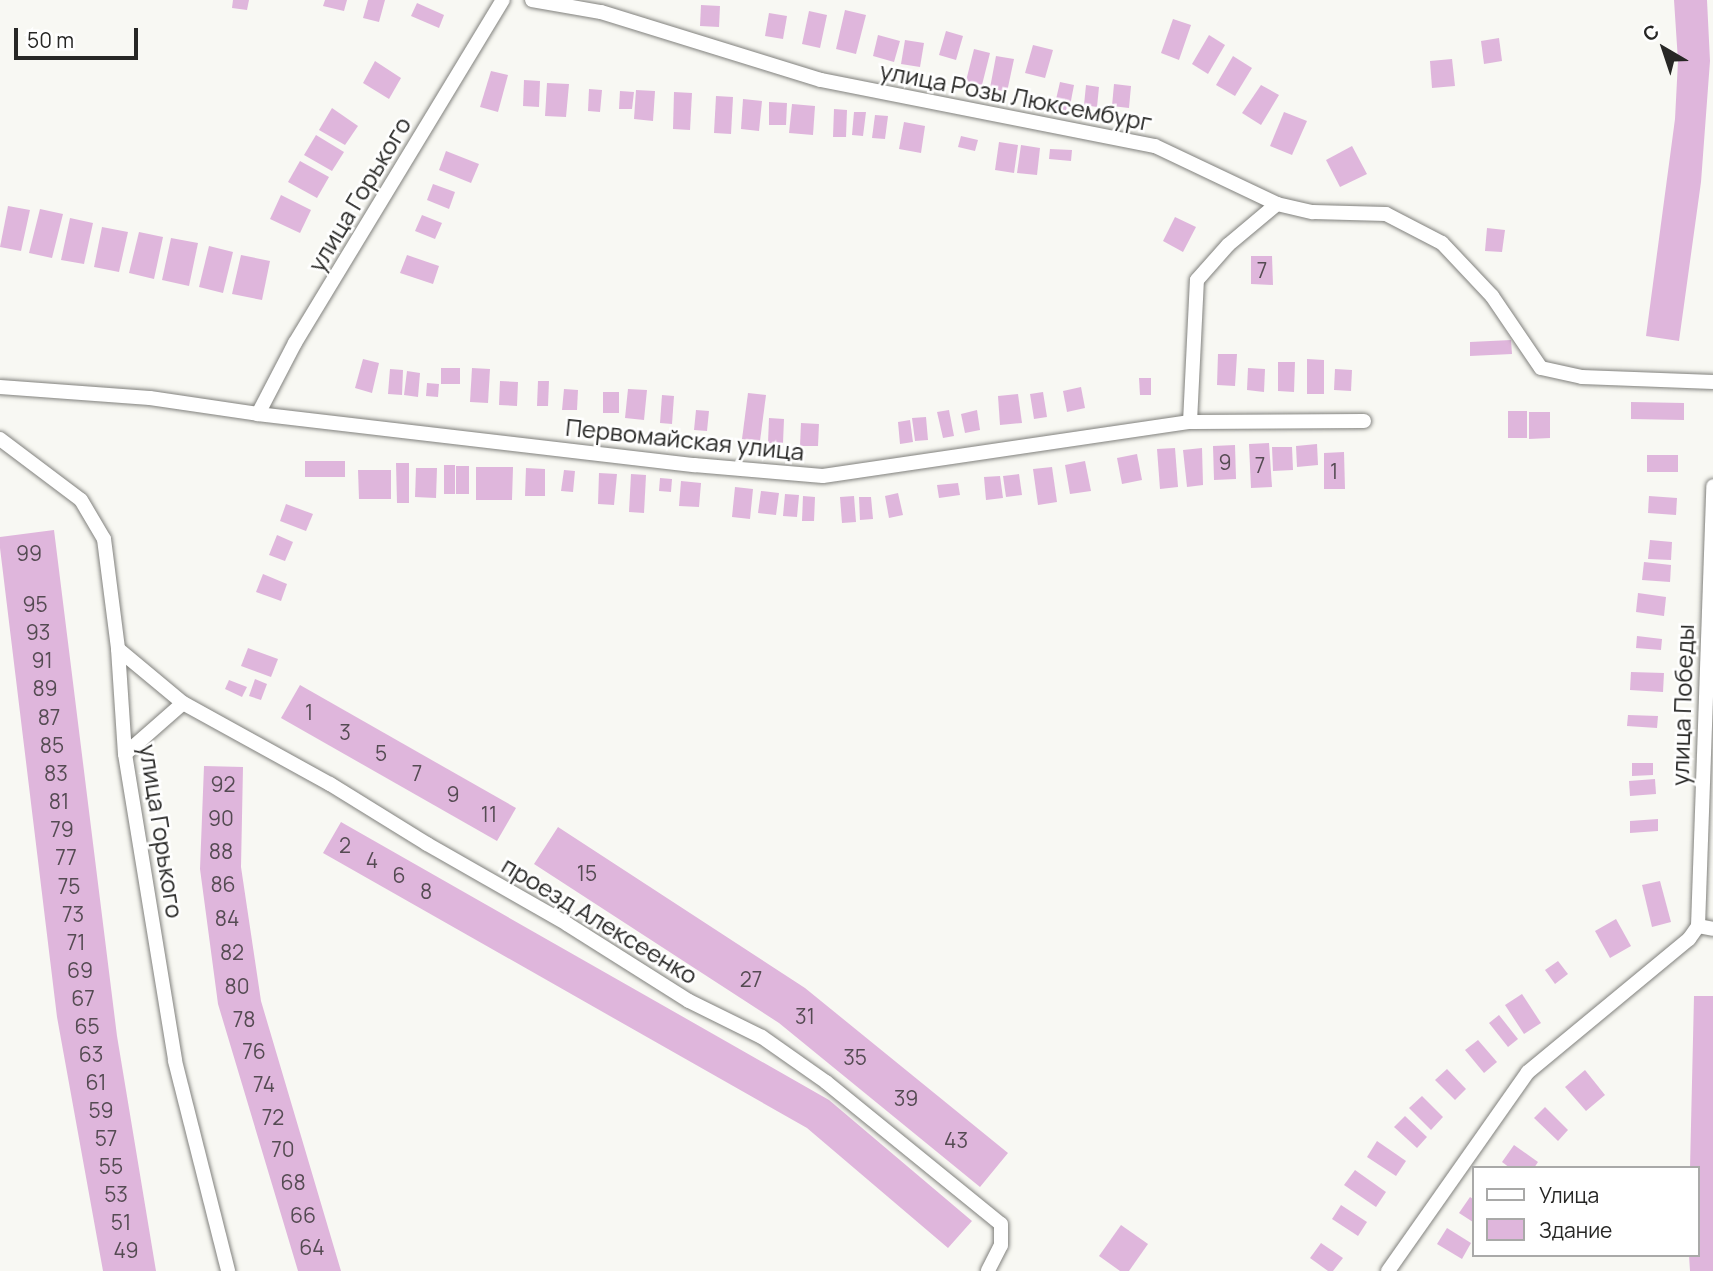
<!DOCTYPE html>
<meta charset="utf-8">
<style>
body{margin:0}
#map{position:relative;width:1713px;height:1271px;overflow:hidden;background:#f8f8f3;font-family:Manrope,sans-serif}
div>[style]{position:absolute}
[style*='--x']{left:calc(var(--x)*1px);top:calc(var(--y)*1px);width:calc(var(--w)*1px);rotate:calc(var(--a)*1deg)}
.building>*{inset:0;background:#dfb6dc}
.roads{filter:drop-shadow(0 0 2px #81817d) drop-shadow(0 0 2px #81817d)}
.minor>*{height:14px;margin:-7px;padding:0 7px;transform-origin:7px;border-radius:7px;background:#fff}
span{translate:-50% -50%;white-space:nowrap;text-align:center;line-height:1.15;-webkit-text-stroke:5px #fff;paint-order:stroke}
.number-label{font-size:21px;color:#554b53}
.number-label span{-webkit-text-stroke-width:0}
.street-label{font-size:24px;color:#272725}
.legend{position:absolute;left:1472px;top:1166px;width:228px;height:91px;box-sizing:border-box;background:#fff;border:2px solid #a9a9a8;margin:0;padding:9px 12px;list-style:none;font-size:21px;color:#272725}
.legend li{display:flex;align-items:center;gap:14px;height:35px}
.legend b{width:35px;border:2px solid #a9a9a8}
.north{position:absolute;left:1629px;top:14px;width:70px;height:70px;-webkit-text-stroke:5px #fff;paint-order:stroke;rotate:321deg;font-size:19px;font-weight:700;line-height:28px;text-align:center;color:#272725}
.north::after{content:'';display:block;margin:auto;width:24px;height:32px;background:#272725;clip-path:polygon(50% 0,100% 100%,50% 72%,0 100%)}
.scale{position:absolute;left:14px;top:28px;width:124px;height:32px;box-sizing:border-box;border:4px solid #272725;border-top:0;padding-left:9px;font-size:21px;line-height:24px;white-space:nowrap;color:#272725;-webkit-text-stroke:5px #fff;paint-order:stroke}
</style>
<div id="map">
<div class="building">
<i style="clip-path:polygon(233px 0,249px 0,247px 10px,232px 8px)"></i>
<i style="clip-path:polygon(325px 0,347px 0,344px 11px,323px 6px)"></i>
<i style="clip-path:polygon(368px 0,385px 0,379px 22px,363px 18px)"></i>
<i style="clip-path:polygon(1674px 0,1707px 0,1710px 61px,1701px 182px,1679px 341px,1646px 336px,1675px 119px,1678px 61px)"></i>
<i style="clip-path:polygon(417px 3px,444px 15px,439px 28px,411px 16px)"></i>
<i style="clip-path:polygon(701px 5px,720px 6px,719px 27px,700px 26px)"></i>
<i style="clip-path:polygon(845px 10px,866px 15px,856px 54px,836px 49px)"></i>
<i style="clip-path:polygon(809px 11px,827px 15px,820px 48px,802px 44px)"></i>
<i style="clip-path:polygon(769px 13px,787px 16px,783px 39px,765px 36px)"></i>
<i style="clip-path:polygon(1173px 19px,1191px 25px,1179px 60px,1161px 53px)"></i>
<i style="clip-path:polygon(946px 31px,963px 36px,956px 60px,939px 55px)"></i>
<i style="clip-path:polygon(878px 35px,900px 41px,894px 62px,873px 56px)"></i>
<i style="clip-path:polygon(1209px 35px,1225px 45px,1208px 74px,1192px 64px)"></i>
<i style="clip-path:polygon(1499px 38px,1502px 61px,1484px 64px,1481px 41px)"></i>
<i style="clip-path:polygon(905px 40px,924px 43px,920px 67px,901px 64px)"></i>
<i style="clip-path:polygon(1033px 45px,1053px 50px,1045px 78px,1025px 73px)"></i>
<i style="clip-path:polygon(974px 49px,990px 53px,982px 85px,966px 81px)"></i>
<i style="clip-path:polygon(996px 56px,1014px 59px,1007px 92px,990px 88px)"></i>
<i style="clip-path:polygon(1233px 56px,1252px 68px,1235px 96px,1216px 85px)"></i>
<i style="clip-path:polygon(1452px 59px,1455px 86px,1432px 88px,1430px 61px)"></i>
<i style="clip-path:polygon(375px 61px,401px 78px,389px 99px,363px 83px)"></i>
<i style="clip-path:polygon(491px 71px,508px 75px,498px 112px,480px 107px)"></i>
<i style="clip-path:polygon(524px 80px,540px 81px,539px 107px,523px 106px)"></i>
<i style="clip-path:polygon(1060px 82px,1074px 85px,1069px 111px,1054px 108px)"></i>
<i style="clip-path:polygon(547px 83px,569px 84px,566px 117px,545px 116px)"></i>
<i style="clip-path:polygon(1114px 84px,1131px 86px,1129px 108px,1112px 106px)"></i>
<i style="clip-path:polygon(1086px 85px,1099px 87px,1097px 107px,1084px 105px)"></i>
<i style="clip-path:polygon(1261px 85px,1279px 95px,1261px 125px,1242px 113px)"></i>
<i style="clip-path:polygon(589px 89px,602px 90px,600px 112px,588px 111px)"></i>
<i style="clip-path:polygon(636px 90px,655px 91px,653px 121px,634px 119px)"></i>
<i style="clip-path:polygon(620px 91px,634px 92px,632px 109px,619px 109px)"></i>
<i style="clip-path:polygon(674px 92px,692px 93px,690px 130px,673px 129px)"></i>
<i style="clip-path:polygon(716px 96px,733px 97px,731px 134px,714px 133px)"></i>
<i style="clip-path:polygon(743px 99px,762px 101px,759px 131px,741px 129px)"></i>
<i style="clip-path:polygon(769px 102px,787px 103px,786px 125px,769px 125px)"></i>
<i style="clip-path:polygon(792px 104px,815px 106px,813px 135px,789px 133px)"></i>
<i style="clip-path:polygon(332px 108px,358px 126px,345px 145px,319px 130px)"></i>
<i style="clip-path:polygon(834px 109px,847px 110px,846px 137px,833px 137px)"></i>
<i style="clip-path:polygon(854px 112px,866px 112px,863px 136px,852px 135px)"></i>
<i style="clip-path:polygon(1284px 112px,1307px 121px,1292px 155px,1270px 146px)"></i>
<i style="clip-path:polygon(875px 115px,888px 116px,885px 139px,872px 138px)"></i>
<i style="clip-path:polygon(904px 122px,925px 126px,921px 153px,899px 149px)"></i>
<i style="clip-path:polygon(316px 135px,344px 152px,332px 171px,304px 155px)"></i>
<i style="clip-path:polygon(961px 136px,978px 140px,975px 151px,958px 147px)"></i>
<i style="clip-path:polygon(999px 142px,1018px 145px,1014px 173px,995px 170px)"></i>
<i style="clip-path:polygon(1021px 145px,1040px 148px,1037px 175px,1017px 173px)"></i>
<i style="clip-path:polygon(1352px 146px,1367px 174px,1340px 187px,1326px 160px)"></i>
<i style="clip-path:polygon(1050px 149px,1072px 150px,1071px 161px,1049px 159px)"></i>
<i style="clip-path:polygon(446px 151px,479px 164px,471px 183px,439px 170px)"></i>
<i style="clip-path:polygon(300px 161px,329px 177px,317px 198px,288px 182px)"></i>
<i style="clip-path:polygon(433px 184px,455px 192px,449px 209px,427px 200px)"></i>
<i style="clip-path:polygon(281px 195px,311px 210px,300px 233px,270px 219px)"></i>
<i style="clip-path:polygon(8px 206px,30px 210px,21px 251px,0 247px)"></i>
<i style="clip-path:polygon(40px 209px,63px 214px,52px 258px,29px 253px)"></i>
<i style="clip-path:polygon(422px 215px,442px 223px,435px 239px,415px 231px)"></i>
<i style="clip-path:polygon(1175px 217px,1196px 227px,1183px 252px,1163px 241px)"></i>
<i style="clip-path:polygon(70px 218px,93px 223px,84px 264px,61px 260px)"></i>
<i style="clip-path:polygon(102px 227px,128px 232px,119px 272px,94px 267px)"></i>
<i style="clip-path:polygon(1487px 228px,1505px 230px,1502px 252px,1485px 251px)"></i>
<i style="clip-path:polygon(139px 232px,163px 237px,154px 279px,129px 273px)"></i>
<i style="clip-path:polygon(171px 238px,198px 243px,189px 286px,162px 280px)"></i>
<i style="clip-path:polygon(209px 246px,233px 252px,223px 293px,199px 287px)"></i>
<i style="clip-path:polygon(241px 255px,270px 261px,262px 300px,232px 294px)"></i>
<i style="clip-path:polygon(407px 255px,439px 266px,433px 284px,400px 273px)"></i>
<i style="clip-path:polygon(1251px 256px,1272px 256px,1273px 285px,1251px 284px)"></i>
<i style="clip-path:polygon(1511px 340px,1512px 354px,1470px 356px,1470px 342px)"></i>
<i style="clip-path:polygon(1218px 354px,1237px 354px,1235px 386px,1217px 385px)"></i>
<i style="clip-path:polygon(363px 359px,379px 363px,372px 393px,355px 388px)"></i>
<i style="clip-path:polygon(1307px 359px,1324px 360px,1324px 394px,1307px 394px)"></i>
<i style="clip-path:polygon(1278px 362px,1295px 362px,1294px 392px,1278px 391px)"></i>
<i style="clip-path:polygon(441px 368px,460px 368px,460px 384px,441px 384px)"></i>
<i style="clip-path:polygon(472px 368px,490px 369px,488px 403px,470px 402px)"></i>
<i style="clip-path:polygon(1248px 368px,1265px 369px,1264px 392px,1247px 390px)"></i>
<i style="clip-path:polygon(390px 369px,403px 370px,402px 395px,388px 394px)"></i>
<i style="clip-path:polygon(1335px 369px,1352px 370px,1351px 391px,1334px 390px)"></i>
<i style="clip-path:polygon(407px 371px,420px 373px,418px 397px,404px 395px)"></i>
<i style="clip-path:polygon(1139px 378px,1151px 378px,1151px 395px,1140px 395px)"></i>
<i style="clip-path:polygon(500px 381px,518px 382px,517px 406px,499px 405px)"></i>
<i style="clip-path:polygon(538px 381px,549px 381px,548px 406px,537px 406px)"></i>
<i style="clip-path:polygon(427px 383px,439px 384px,438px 397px,426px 396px)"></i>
<i style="clip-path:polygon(1081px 387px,1085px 408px,1067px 412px,1063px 391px)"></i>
<i style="clip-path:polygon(564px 389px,578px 390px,577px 410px,562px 410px)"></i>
<i style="clip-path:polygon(628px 389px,647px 390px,644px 420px,625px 418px)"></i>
<i style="clip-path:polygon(603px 392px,619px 392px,619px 413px,603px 413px)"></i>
<i style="clip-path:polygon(1043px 392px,1047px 417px,1034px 419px,1030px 394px)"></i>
<i style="clip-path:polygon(748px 393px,766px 395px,760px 441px,742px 439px)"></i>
<i style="clip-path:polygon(1018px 394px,1022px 423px,1000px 425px,998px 396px)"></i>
<i style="clip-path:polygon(662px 395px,674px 396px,672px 424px,660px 423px)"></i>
<i style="clip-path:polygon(1631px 402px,1684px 403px,1684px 420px,1631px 419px)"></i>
<i style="clip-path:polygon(696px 410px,709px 411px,707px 431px,694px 430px)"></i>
<i style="clip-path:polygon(949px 410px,954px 436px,943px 438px,937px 412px)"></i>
<i style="clip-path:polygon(977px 410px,980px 430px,965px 433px,961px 414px)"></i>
<i style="clip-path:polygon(1508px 411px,1527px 411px,1527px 438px,1508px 438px)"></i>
<i style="clip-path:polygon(1529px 412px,1550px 412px,1550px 438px,1529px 439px)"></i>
<i style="clip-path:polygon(926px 417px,928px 440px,915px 441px,912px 418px)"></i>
<i style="clip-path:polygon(769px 418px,784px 419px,783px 443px,768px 443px)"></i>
<i style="clip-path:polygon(910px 420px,913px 442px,900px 444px,898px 422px)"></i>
<i style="clip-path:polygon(801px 423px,819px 424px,818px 446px,800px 446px)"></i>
<i style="clip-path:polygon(1269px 443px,1272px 487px,1251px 488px,1249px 444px)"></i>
<i style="clip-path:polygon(1317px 444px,1318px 465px,1297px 467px,1296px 446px)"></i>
<i style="clip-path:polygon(1235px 445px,1236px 479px,1214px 480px,1213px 446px)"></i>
<i style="clip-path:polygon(1272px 447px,1292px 447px,1293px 470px,1273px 471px)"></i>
<i style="clip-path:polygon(1175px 448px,1178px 487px,1160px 489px,1157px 449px)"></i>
<i style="clip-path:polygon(1202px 448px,1203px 485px,1187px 487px,1183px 450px)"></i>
<i style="clip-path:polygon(1344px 452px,1345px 489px,1324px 489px,1324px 453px)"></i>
<i style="clip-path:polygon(1137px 454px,1142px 480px,1122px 484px,1117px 458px)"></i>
<i style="clip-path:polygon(1647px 455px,1678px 455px,1678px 472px,1647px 472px)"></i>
<i style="clip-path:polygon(305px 461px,345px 461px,345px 477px,305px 477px)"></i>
<i style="clip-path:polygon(1085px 461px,1091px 491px,1070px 494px,1065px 465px)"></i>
<i style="clip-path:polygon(396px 463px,409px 463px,409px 503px,397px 503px)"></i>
<i style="clip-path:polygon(444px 465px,455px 465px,455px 494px,444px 494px)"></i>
<i style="clip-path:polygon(456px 466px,469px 466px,469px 494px,456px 494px)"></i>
<i style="clip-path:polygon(476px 467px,513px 467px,512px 500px,476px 500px)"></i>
<i style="clip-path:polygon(1052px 467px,1057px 502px,1038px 505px,1033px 469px)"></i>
<i style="clip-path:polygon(416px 468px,437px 468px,436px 498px,415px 497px)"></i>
<i style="clip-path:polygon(526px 468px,545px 469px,545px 496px,525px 496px)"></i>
<i style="clip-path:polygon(358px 470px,391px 470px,391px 499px,359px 499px)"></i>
<i style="clip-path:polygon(564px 470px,575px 471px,573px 492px,561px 491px)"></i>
<i style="clip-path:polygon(599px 473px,617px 474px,614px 505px,598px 504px)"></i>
<i style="clip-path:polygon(631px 474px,646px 475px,644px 513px,629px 512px)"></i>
<i style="clip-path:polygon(1019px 474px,1022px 495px,1006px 497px,1003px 476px)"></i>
<i style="clip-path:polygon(1000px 476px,1003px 498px,986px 500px,984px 477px)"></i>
<i style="clip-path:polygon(660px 478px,672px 479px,671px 492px,659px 491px)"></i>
<i style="clip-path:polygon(681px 481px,701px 483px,699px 507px,679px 506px)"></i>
<i style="clip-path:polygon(958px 483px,960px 495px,939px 498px,937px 485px)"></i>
<i style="clip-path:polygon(735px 487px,753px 489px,750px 519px,732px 517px)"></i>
<i style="clip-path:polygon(761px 491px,779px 493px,776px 515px,758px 513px)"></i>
<i style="clip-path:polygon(898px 493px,903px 515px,889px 518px,885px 496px)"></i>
<i style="clip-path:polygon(785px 494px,799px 495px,797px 517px,783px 516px)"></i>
<i style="clip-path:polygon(803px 496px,815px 497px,814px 521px,802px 521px)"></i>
<i style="clip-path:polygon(854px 496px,856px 522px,842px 523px,840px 497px)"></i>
<i style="clip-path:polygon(1649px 496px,1677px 498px,1676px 515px,1648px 513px)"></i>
<i style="clip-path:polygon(859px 497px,871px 497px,873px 519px,860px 520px)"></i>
<i style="clip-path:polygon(286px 504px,313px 514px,306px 531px,280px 521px)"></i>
<i style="clip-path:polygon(54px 530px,117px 1036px,156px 1271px,103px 1271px,57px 1017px,0 548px,0 537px)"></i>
<i style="clip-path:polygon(277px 535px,293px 542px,285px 561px,269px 555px)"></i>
<i style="clip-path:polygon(1650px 540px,1672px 542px,1671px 560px,1648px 559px)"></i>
<i style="clip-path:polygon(1644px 562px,1671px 565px,1670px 582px,1642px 580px)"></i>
<i style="clip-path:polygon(263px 574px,287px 584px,281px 601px,256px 592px)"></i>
<i style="clip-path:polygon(1638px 593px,1666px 597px,1664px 616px,1636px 612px)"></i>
<i style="clip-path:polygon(1637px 636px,1662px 639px,1661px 650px,1636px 648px)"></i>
<i style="clip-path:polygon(248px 648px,278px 659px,271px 677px,241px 666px)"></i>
<i style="clip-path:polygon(1631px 672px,1664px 673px,1663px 692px,1630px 690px)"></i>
<i style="clip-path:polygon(255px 679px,267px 684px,261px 700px,249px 696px)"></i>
<i style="clip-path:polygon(229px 680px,247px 687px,242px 697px,225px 689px)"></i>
<i style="clip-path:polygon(300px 685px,516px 808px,497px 841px,281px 718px)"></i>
<i style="clip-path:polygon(1628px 715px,1658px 716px,1657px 728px,1627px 726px)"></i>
<i style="clip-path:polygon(1632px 763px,1653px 763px,1653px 775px,1632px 776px)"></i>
<i style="clip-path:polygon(204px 766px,243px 767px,241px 867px,261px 1001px,341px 1271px,298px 1271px,218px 1004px,200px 869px)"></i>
<i style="clip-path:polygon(1655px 779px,1656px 794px,1630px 796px,1629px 781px)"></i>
<i style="clip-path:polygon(1658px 819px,1658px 831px,1630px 833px,1630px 821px)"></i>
<i style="clip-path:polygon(341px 822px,829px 1100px,972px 1221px,948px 1248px,807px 1128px,323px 853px)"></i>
<i style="clip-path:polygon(558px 827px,805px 988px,1008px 1153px,980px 1187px,779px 1023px,534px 864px)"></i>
<i style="clip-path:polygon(1660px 881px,1671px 922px,1652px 927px,1642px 885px)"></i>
<i style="clip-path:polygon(1616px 919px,1631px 946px,1610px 958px,1595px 931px)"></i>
<i style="clip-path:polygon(1558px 961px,1568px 974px,1555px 984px,1545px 970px)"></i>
<i style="clip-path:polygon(1522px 994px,1541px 1023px,1524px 1034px,1505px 1005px)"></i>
<i style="clip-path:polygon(1694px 996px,1713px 996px,1713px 1271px,1690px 1271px,1689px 1255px,1697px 1255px,1697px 1168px,1690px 1168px)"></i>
<i style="clip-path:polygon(1499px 1015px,1518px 1039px,1508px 1047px,1489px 1023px)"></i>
<i style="clip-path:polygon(1478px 1040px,1497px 1062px,1484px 1073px,1465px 1050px)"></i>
<i style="clip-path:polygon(1447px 1069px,1466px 1089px,1455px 1100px,1435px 1080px)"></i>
<i style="clip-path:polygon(1585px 1070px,1605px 1095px,1586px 1111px,1565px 1087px)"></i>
<i style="clip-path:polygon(1422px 1096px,1443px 1117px,1431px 1130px,1409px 1108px)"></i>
<i style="clip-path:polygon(1545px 1107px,1568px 1130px,1558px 1141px,1534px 1118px)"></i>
<i style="clip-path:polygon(1405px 1116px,1427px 1137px,1417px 1148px,1394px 1127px)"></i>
<i style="clip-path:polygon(1377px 1141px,1406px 1161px,1396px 1176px,1367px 1157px)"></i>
<i style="clip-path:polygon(1514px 1145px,1538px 1162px,1534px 1168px,1510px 1168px,1502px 1162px)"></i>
<i style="clip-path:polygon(1355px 1170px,1386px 1192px,1376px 1207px,1344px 1185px)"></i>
<i style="clip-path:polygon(1470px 1197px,1473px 1199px,1473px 1222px,1459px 1213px)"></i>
<i style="clip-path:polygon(1341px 1205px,1367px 1222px,1358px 1236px,1332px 1219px)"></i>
<i style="clip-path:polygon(1121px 1225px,1148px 1244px,1129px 1271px,1120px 1271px,1099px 1256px)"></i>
<i style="clip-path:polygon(1447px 1228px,1471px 1243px,1462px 1259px,1437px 1244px)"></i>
<i style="clip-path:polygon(1321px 1243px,1343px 1258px,1333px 1271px,1328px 1271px,1310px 1258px)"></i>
</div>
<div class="roads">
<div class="minor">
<i style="--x:532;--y:0;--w:70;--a:9.9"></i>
<i style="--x:601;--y:12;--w:230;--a:17.2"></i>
<i style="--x:821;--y:80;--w:340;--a:11.2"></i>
<i style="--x:1155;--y:146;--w:135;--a:25.4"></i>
<i style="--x:1277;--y:204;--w:37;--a:13"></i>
<i style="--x:1313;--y:212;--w:73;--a:1.6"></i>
<i style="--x:1386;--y:214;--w:63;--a:27.4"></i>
<i style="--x:1442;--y:243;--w:73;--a:46.7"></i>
<i style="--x:1492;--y:296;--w:87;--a:55.8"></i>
<i style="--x:1541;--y:368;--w:42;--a:12.4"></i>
<i style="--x:1582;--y:377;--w:131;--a:2.2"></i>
<i style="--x:0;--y:387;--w:150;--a:4.2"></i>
<i style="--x:150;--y:398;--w:109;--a:8.4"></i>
<i style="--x:258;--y:414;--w:439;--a:6.7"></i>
<i style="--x:694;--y:465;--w:129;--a:4.9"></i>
<i style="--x:823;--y:476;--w:371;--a:-8.4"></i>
<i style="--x:1190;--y:422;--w:174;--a:-0.3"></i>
<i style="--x:258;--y:414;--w:80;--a:-62.5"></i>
<i style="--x:295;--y:343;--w:401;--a:-58.8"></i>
<i style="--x:1190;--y:422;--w:142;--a:-87.2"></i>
<i style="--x:1197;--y:280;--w:47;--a:-48.5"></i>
<i style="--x:1228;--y:245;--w:64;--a:-39.9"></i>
<i style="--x:0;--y:439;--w:101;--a:37"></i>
<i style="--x:81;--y:500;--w:45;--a:59.5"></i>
<i style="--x:104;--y:539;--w:111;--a:82.7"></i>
<i style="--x:118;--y:649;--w:105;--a:86.2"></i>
<i style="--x:125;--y:754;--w:311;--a:80.7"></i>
<i style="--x:175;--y:1061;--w:217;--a:75.8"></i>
<i style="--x:118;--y:649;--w:85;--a:39.7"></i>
<i style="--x:183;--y:703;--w:168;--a:28.9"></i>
<i style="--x:330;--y:784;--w:114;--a:31.7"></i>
<i style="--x:427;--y:844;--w:161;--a:29.7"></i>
<i style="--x:567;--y:924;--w:144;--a:32.3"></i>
<i style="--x:689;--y:1001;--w:81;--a:26.3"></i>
<i style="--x:762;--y:1037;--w:78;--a:35.1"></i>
<i style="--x:826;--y:1082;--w:225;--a:39.1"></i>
<i style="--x:1001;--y:1224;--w:21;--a:90"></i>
<i style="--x:1001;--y:1245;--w:29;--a:117"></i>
<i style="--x:125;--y:754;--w:77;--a:-41.3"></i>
<i style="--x:1698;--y:926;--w:15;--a:11"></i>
<i style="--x:1388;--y:1271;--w:243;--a:-54.9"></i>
<i style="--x:1528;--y:1072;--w:209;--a:-39.6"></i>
<i style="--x:1689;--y:939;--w:16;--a:-55"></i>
<i style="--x:1698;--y:926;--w:440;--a:-88"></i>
</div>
</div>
<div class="number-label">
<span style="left:1262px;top:270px">7</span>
<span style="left:1225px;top:462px">9</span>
<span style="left:1260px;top:465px">7</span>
<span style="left:1334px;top:471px">1</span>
<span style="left:29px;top:553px">99</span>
<span style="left:35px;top:604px">95</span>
<span style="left:38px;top:632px">93</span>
<span style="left:42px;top:660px">91</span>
<span style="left:45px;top:688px">89</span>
<span style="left:309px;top:712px">1</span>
<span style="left:49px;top:717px">87</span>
<span style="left:345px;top:732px">3</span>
<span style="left:52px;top:745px">85</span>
<span style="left:381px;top:753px">5</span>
<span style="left:56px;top:773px">83</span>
<span style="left:417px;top:773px">7</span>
<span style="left:223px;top:784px">92</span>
<span style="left:453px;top:794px">9</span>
<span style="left:59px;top:801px">81</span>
<span style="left:489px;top:814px">11</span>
<span style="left:221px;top:818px">90</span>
<span style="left:62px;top:829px">79</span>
<span style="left:345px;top:845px">2</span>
<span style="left:221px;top:851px">88</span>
<span style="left:66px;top:857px">77</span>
<span style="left:372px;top:860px">4</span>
<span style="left:587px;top:873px">15</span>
<span style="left:399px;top:875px">6</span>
<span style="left:223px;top:884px">86</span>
<span style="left:69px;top:886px">75</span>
<span style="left:426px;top:891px">8</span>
<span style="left:73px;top:914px">73</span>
<span style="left:227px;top:918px">84</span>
<span style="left:76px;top:942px">71</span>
<span style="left:232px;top:952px">82</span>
<span style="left:80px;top:970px">69</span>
<span style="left:751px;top:979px">27</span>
<span style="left:237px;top:986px">80</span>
<span style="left:83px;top:998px">67</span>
<span style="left:805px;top:1016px">31</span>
<span style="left:244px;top:1019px">78</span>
<span style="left:87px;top:1026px">65</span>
<span style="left:254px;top:1051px">76</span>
<span style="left:91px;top:1054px">63</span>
<span style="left:855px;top:1057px">35</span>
<span style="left:96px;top:1082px">61</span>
<span style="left:264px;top:1084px">74</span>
<span style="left:906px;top:1098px">39</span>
<span style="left:101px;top:1110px">59</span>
<span style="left:273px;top:1117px">72</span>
<span style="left:106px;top:1138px">57</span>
<span style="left:956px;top:1140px">43</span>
<span style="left:283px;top:1149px">70</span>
<span style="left:111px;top:1166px">55</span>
<span style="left:293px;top:1182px">68</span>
<span style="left:116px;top:1194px">53</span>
<span style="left:303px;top:1215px">66</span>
<span style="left:121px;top:1222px">51</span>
<span style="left:312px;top:1247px">64</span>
<span style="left:126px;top:1250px">49</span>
</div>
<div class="street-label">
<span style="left:1016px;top:96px;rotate:11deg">улица Розы Люксембург</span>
<span style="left:359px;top:194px;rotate:-59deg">улица Горького</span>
<span style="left:685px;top:439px;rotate:6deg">Первомайская улица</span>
<span style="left:1682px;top:705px;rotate:-88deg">улица Победы</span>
<span style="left:162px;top:831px;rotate:81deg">улица Горького</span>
<span style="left:600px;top:920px;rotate:31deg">проезд Алексеенко</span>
</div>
<ul class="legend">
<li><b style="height:9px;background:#fff"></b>Улица</li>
<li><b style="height:19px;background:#dfb6dc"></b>Здание</li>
</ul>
<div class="north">С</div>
<div class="scale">50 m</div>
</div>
